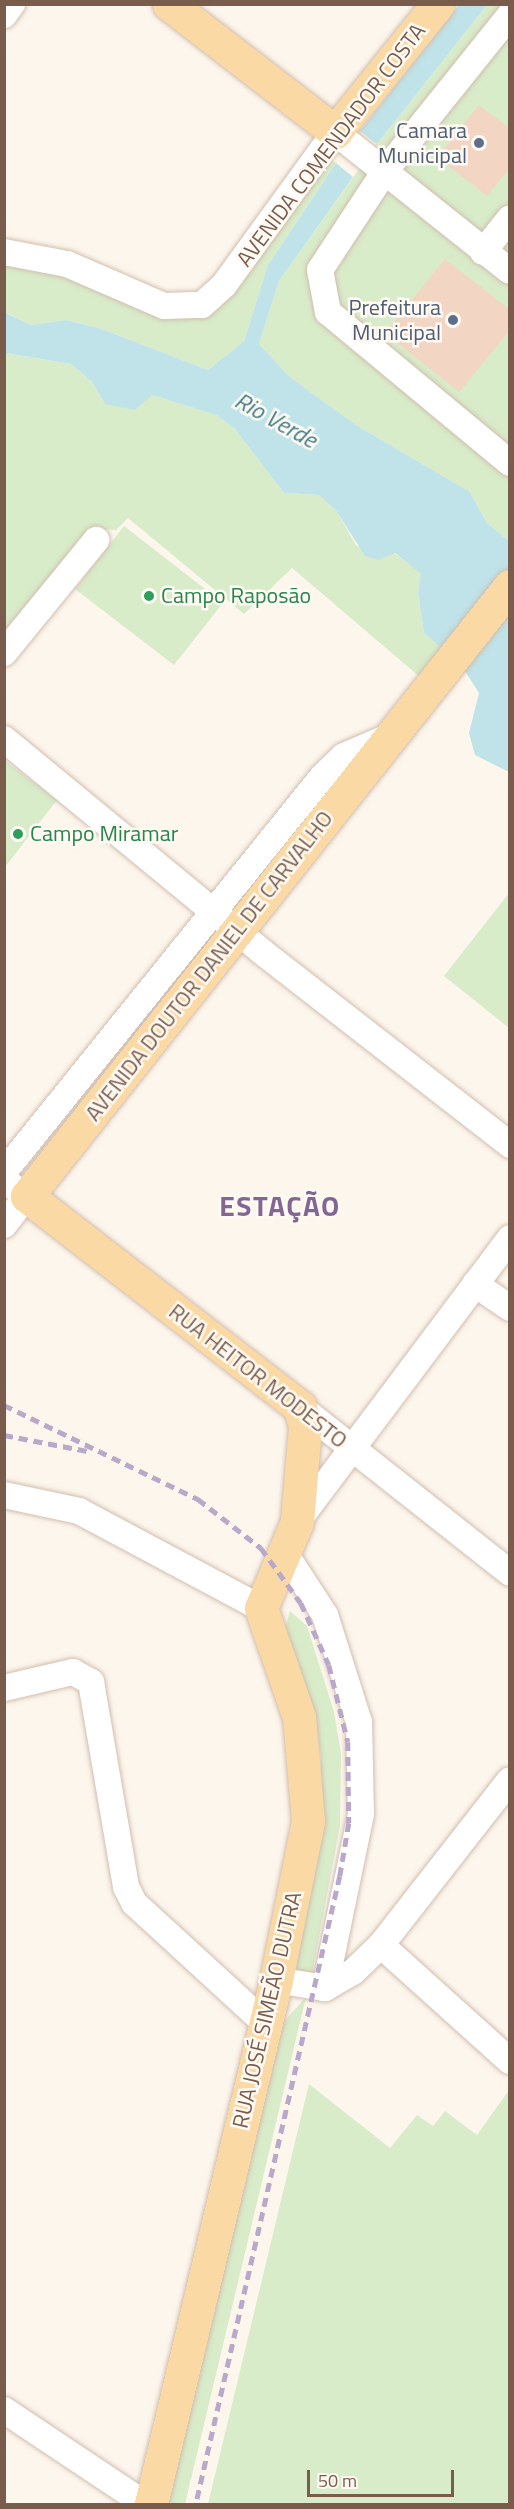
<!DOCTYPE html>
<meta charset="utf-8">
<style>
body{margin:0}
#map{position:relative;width:514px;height:2509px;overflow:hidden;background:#fdf6ec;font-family:"Titillium Web",sans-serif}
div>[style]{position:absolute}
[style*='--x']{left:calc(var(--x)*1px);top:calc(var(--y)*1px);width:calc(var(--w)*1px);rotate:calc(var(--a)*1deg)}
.green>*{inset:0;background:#d8ecc9}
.water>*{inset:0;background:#bfe3e8}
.building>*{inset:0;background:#f3d5c3}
.roads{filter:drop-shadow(0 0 2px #d1beb0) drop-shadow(0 0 2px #d1beb0)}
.minor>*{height:26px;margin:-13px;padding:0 13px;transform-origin:13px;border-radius:13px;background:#fff}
.major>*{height:33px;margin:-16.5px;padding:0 16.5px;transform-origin:16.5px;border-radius:16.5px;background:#fbd9a5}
.rail>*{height:4.5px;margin-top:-2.25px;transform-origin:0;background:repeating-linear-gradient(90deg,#b9a8c9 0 9px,transparent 0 15px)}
.dots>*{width:16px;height:16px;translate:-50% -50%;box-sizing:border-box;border:3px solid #fffaf3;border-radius:50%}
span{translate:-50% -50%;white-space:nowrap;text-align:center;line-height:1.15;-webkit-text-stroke:5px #fffaf3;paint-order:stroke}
.service-label{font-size:22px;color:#4e5e75}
.right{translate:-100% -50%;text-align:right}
.street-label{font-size:22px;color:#7a5c4d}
.leisure-label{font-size:22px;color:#27864d}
.left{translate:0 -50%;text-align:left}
.water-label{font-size:24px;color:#437c86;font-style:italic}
.district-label{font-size:28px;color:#846695;font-weight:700;letter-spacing:1.5px}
.frame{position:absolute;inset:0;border:6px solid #7a5c4d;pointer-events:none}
.scale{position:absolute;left:307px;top:2470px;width:147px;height:27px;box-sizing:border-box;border:3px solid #7a5c4d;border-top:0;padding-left:8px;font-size:18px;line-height:21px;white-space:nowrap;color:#7a5c4d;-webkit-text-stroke:4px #fffaf3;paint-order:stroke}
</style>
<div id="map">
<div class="green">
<i style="clip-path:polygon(487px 5px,509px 5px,509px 541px,487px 523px,470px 492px,356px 425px,290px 377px,259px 344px,279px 281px,377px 144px)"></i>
<i style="clip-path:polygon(331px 160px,336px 163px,268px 265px,244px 341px,208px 370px,102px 329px,66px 320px,31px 325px,5px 312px,4px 260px,62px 271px,160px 315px,205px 316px,219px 308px)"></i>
<i style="clip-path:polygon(4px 353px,71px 364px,92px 382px,105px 404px,152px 395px,216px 415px,234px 428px,284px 493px,319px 495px,337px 512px,356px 545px,379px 560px,394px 553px,422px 574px,418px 593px,424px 633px,442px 648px,420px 677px,292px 568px,244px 614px,128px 518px,116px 530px,89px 528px,5px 636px)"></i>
<i style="clip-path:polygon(124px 526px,223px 603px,174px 665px,75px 589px)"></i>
<i style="clip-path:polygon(4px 760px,57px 800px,5px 867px,4px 867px)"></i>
<i style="clip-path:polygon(509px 893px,509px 1028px,444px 976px)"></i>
<i style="clip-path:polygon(290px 1611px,307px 1626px,334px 1712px,341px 1754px,340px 1826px,312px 1974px,297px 1973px,293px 1964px,321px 1827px,321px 1757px,316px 1723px,285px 1629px)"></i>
<i style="clip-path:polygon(306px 1997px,185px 2504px,155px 2504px,279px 2027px)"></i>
<i style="clip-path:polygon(309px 2084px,390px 2148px,417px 2115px,433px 2126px,445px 2111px,477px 2135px,509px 2090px,509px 2504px,208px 2504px)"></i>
</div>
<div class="water">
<i style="clip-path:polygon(459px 5px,487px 5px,377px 144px,360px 131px)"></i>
<i style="clip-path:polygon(336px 163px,353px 177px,279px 281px,259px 344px,290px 377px,356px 425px,470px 492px,487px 523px,509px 541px,509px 772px,475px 755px,469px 733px,479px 693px,461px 665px,424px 633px,418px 593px,421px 574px,395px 553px,379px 560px,365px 556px,337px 512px,319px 495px,284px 493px,234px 428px,216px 415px,152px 395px,135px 410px,105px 404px,92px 382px,71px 364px,5px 353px,4px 312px,31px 325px,66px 320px,102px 329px,208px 370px,244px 341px,268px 265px)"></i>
</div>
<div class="building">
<i style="clip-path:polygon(479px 105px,510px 129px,510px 168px,487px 196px,437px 157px)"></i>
<i style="clip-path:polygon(445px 259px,510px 310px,510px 330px,459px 392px,385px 333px)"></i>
</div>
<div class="roads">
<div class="minor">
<i style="--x:4;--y:15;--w:14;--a:-54"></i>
<i style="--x:510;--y:15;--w:200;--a:128.7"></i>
<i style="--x:385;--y:171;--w:118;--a:123.3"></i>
<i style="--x:320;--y:270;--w:43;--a:79.2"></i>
<i style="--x:328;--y:312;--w:236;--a:39.7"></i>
<i style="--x:4;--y:252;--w:64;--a:10.8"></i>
<i style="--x:67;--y:264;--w:106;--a:23.4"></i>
<i style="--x:164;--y:306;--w:38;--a:-2"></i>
<i style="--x:202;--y:305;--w:30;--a:-42"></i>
<i style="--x:224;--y:285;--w:189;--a:-54"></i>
<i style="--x:335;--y:132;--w:223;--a:38.5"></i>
<i style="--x:483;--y:252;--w:43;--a:-51.5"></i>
<i style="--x:4;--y:653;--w:146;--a:-50.8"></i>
<i style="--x:4;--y:739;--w:333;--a:39.5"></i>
<i style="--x:261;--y:951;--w:316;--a:37.9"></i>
<i style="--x:4;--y:1172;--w:507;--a:-51.16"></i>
<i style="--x:322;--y:777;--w:30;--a:-44"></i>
<i style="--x:344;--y:756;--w:51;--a:-23.1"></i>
<i style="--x:4;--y:1225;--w:37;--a:-52"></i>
<i style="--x:27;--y:1196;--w:18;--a:-146"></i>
<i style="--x:475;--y:1284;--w:42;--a:34.4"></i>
<i style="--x:300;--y:1407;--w:268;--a:38.3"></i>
<i style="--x:4;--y:1495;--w:77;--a:12"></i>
<i style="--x:79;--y:1511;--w:206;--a:28.1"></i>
<i style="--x:297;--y:1522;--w:355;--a:-53.1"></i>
<i style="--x:286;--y:1555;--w:72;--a:57"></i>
<i style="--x:325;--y:1615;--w:112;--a:72.4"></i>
<i style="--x:359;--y:1722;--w:92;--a:88.8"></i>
<i style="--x:361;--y:1814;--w:178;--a:101.7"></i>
<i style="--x:4;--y:1688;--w:71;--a:-13.1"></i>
<i style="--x:73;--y:1672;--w:21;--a:29"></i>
<i style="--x:91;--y:1682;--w:208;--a:80.3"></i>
<i style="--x:126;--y:1887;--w:18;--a:63"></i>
<i style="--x:134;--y:1903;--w:176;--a:42.5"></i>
<i style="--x:381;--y:1945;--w:173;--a:42"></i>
<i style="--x:276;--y:1980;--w:50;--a:9.3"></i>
<i style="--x:325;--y:1988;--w:32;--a:-30"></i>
<i style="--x:353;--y:1972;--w:39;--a:-44"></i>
<i style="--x:381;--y:1945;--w:209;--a:-52"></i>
<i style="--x:4;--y:2410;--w:169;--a:33.7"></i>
</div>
<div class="major">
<i style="--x:169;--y:4;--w:210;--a:37.6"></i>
<i style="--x:335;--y:132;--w:164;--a:-51.2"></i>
<i style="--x:151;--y:2504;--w:539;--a:-76.58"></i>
<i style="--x:276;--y:1980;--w:162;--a:-78.6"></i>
<i style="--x:308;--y:1821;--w:104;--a:-94.9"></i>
<i style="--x:299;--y:1717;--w:115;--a:-109.2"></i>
<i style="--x:261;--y:1608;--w:93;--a:-67.3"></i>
<i style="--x:297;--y:1522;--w:96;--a:-85.2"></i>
<i style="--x:305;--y:1426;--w:20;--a:-105"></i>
<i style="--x:300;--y:1407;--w:345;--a:-142.3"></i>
<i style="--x:27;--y:1196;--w:778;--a:-51.63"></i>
</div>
</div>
<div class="rail">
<i style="--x:4;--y:1405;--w:216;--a:25.9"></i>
<i style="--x:198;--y:1499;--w:80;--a:37.9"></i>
<i style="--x:261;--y:1548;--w:68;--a:54"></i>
<i style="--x:301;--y:1603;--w:68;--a:65.7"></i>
<i style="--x:329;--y:1665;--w:79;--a:76.1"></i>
<i style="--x:348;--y:1742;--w:81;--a:89.3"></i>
<i style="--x:349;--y:1823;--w:54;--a:99.6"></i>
<i style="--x:340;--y:1876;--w:644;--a:102.91"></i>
<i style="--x:4;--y:1435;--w:85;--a:10.9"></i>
</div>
<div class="dots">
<i style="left:479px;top:143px;background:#5c6f8a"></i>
<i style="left:453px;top:320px;background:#5c6f8a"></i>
<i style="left:149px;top:596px;background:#2e9e5b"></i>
<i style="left:18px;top:834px;background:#2e9e5b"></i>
</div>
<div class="service-label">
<span class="right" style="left:467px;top:143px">Camara<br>Municipal</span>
<span class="right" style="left:441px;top:320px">Prefeitura<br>Municipal</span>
</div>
<div class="street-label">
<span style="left:331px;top:145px;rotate:-53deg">AVENIDA COMENDADOR COSTA</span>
<span style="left:209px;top:966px;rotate:-52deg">AVENIDA DOUTOR DANIEL DE CARVALHO</span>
<span style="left:258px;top:1376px;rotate:38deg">RUA HEITOR MODESTO</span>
<span style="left:267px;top:2010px;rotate:-77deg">RUA JOSÉ SIMEÃO DUTRA</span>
</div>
<div class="leisure-label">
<span class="left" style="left:161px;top:596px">Campo Raposão</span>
<span class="left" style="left:30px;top:834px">Campo Miramar</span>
</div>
<div class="water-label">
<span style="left:276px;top:420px;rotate:29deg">Rio Verde</span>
</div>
<div class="district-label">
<span style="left:280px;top:1206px">ESTAÇÃO</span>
</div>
<div class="frame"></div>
<div class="scale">50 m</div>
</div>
